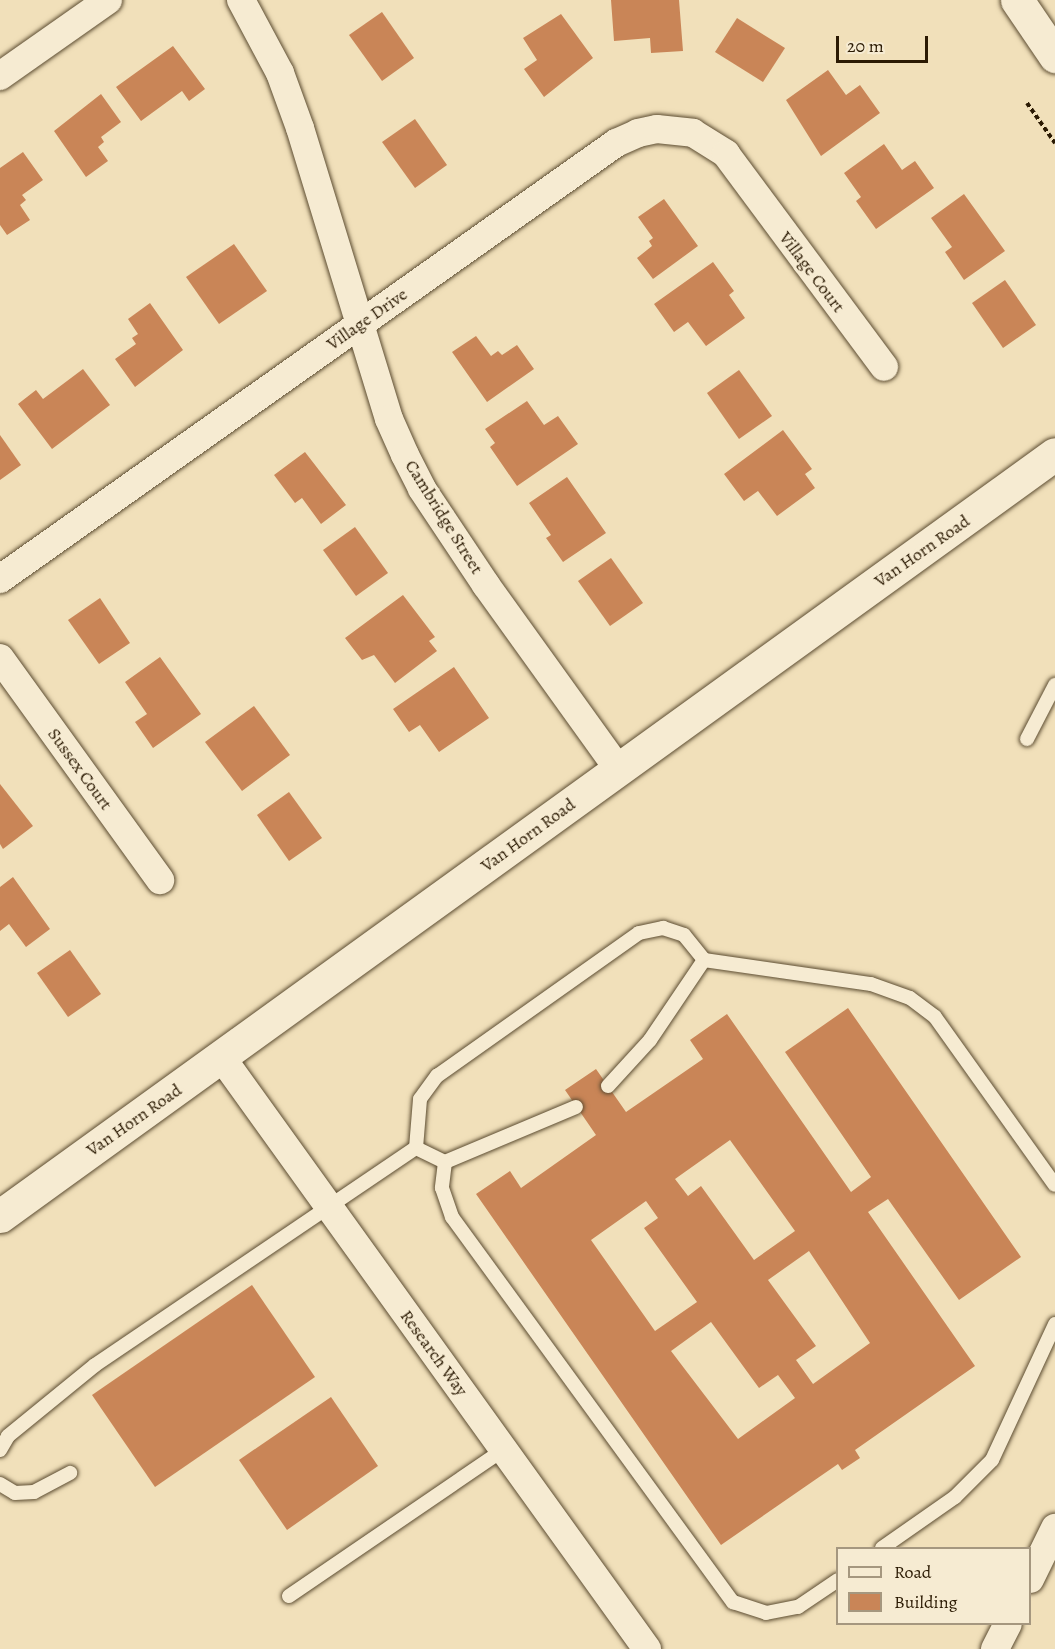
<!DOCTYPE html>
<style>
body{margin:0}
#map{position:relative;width:1055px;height:1649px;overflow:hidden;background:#f1e0ba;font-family:Alegreya,serif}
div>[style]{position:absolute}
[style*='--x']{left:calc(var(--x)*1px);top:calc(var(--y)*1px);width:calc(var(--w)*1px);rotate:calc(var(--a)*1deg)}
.building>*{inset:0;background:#c98557}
.path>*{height:4px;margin-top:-2px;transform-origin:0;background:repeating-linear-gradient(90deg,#2b1a03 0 4.5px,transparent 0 7.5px)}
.roads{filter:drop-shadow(0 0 2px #5c4c31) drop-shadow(0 0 2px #5c4c31)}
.lane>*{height:14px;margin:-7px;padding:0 7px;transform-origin:7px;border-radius:7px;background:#f6ebd2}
.street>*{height:28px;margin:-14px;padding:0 14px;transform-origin:14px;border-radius:14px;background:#f6ebd2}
.secondary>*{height:33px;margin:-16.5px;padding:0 16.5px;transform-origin:16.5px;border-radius:16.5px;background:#f6ebd2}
span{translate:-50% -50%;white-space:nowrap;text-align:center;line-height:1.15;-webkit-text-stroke:6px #f6ebd2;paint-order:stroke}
.street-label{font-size:18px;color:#2b1a03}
.legend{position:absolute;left:836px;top:1547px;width:195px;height:78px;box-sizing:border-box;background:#f6ebd2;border:2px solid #a5977f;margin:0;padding:8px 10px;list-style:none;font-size:18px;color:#2b1a03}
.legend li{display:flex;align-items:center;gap:12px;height:30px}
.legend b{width:30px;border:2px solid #a5977f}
.scale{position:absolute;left:836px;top:36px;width:92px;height:27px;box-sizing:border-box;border:3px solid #2b1a03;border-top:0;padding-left:8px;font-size:18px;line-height:21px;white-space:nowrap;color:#2b1a03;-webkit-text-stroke:4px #f6ebd2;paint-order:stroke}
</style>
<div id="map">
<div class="building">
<i style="clip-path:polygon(611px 0,679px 0,683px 51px,651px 53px,650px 38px,614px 41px)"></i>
<i style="clip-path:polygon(382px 12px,414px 58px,382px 81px,349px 35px)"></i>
<i style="clip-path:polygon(561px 14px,593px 58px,544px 97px,524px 69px,537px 60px,523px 38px)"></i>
<i style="clip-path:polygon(737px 18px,785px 48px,763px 82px,715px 52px)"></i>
<i style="clip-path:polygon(173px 46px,205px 89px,189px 101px,182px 91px,141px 121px,116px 87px)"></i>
<i style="clip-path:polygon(828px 70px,846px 95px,860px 85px,880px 113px,821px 156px,786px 100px)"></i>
<i style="clip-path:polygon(101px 94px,121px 122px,101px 137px,104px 142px,98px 147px,108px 161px,86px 177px,54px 131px)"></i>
<i style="clip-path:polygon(415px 119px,447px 165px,415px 188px,382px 142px)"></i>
<i style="clip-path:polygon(884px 144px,902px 170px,915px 161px,934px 188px,876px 229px,856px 201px,861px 197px,844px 173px)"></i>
<i style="clip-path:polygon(23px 152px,43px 180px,22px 195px,26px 200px,20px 205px,30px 220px,7px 235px,0 225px,0 168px)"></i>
<i style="clip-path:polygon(964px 194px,1005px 251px,964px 280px,945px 252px,952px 247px,931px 218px)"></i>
<i style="clip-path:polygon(664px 199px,698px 246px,653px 279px,637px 258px,652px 246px,649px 241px,653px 238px,638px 217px)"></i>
<i style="clip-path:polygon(234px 244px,267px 291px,219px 324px,186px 277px)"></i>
<i style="clip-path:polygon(713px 262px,734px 291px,729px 295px,745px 318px,706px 346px,688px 322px,674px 332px,654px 304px)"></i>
<i style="clip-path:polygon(1005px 280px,1036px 325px,1003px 348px,972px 303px)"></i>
<i style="clip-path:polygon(150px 303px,183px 350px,135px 387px,115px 359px,136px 344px,132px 338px,138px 334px,128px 319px)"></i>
<i style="clip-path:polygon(476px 336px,491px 356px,498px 351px,502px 355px,517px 345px,534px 369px,487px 402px,452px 352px)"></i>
<i style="clip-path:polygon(83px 369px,110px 405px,52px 449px,18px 404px,36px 390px,43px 399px)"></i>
<i style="clip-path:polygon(739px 370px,772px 416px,739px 439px,707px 393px)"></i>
<i style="clip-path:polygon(527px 401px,544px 425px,558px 416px,578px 444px,517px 486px,490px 447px,495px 443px,485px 429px)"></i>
<i style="clip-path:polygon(783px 430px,812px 469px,805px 474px,815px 488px,777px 516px,758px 491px,744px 501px,724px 474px)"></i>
<i style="clip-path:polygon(0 435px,21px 465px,0 480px)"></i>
<i style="clip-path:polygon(305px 452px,346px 505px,321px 524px,302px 498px,295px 503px,274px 475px)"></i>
<i style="clip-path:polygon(567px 477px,606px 533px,563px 562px,546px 538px,551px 535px,529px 503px)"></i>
<i style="clip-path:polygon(355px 527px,388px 573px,356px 596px,323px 550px)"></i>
<i style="clip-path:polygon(611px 558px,643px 603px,610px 626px,578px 581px)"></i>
<i style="clip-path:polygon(403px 595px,435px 637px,429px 641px,437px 651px,395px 683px,374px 655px,362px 660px,345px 638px)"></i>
<i style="clip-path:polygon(100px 598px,130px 643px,99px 664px,68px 620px)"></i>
<i style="clip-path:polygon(160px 657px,201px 714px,153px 748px,135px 722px,147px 714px,125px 682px)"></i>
<i style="clip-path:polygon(454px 667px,489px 718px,439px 752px,420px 725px,409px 732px,393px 709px)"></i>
<i style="clip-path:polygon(254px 706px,290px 755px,242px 791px,205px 742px)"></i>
<i style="clip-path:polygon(0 784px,33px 826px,3px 849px,0 844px)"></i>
<i style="clip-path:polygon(289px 792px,322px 838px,289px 861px,257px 815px)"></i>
<i style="clip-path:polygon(13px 877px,50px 929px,26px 947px,9px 924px,0 931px,0 887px)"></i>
<i style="clip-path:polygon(70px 950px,101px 994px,68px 1017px,37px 973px)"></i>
<i style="clip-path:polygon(evenodd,848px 1008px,1021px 1257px,959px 1300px,888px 1199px,868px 1212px,975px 1366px,855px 1450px,860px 1458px,842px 1470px,838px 1464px,721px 1545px,476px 1194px,510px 1171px,521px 1188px,596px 1135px,565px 1090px,596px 1069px,626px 1112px,703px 1059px,690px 1040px,727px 1014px,851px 1192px,871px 1177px,785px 1052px,848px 1008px,730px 1140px,795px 1231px,754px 1260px,701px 1186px,688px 1196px,675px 1179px,730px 1140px,848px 1008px,646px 1201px,658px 1218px,644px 1228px,697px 1302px,655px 1331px,591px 1240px,646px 1201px,848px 1008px,809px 1251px,870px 1343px,813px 1384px,796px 1360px,816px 1346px,768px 1280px,809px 1251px,848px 1008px,711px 1322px,759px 1388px,778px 1375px,795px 1398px,738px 1439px,671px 1351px,711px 1322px)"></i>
<i style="clip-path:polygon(252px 1285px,315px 1377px,155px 1487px,92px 1395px)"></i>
<i style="clip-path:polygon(331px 1397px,378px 1466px,287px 1530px,239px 1460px)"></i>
</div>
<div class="path">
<i style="--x:1027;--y:103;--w:49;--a:55"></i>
</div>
<div class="roads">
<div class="lane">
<i style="--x:1027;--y:739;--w:61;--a:-62.6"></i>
<i style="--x:608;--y:1086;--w:62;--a:-47.6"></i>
<i style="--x:650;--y:1040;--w:97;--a:-56"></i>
<i style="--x:416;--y:1148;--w:32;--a:26"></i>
<i style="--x:445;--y:1162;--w:142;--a:-22.8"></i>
<i style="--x:445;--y:1162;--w:26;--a:97"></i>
<i style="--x:442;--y:1188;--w:31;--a:71"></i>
<i style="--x:452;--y:1217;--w:477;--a:53.9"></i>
<i style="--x:733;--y:1602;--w:35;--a:18"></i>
<i style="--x:766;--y:1613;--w:33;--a:-11"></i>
<i style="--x:798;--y:1607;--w:48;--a:-34"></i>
<i style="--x:0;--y:1450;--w:16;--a:-60"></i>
<i style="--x:8;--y:1436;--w:112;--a:-39.2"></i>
<i style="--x:95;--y:1365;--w:387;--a:-34.1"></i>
<i style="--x:416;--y:1148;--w:49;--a:-85.3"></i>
<i style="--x:420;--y:1099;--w:29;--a:-54"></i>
<i style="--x:437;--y:1076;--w:247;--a:-35.3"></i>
<i style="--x:639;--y:933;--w:25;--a:-12"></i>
<i style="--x:663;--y:928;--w:22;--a:18"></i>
<i style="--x:684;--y:935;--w:32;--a:51"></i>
<i style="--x:704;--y:960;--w:169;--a:8.2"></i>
<i style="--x:871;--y:984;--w:41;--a:19.7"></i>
<i style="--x:910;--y:998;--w:31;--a:37"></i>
<i style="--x:935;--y:1017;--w:206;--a:54.5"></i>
<i style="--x:0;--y:1484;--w:17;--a:31"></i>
<i style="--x:15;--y:1493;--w:19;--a:-3"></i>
<i style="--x:34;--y:1492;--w:41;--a:-27.8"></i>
<i style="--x:882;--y:1548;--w:89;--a:-34.9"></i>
<i style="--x:955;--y:1497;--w:52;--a:-45"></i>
<i style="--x:992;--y:1460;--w:150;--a:-65.1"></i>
<i style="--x:289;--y:1596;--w:259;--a:-34.3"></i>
</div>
<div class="street">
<i style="--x:241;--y:0;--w:83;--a:61.9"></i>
<i style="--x:280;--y:73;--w:59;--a:70"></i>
<i style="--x:300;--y:128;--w:304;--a:73"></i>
<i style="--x:389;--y:419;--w:39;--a:66"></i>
<i style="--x:405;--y:455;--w:38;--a:63"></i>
<i style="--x:422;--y:489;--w:115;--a:56.3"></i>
<i style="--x:486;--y:585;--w:226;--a:54.3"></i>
<i style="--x:0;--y:76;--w:132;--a:-35.1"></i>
<i style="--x:0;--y:579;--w:755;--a:-35.29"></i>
<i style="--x:616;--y:143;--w:24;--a:-24"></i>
<i style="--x:638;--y:133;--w:19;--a:-12"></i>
<i style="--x:657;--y:129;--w:36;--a:6"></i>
<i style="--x:693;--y:133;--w:39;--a:32"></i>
<i style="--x:726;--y:154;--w:265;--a:53.4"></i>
<i style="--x:0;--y:658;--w:274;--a:54.2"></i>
<i style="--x:222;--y:1058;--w:728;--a:54.28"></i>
<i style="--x:1030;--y:1579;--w:57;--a:-63.9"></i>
<i style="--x:995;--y:1649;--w:28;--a:-63"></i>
</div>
<div class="secondary">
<i style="--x:1017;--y:0;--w:68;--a:55.8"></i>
<i style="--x:0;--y:1216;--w:1301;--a:-35.84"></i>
</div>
</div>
<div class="street-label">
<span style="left:812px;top:272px;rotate:53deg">Village Court</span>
<span style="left:367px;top:319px;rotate:-35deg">Village Drive</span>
<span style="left:444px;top:517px;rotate:58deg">Cambridge Street</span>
<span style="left:922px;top:551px;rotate:-35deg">Van Horn Road</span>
<span style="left:80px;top:769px;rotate:54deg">Sussex Court</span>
<span style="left:528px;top:835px;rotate:-36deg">Van Horn Road</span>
<span style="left:134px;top:1120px;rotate:-35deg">Van Horn Road</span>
<span style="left:434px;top:1353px;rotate:54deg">Research Way</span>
</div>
<ul class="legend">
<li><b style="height:8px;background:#f6ebd2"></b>Road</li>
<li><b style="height:16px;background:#c98557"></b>Building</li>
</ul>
<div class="scale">20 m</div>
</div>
